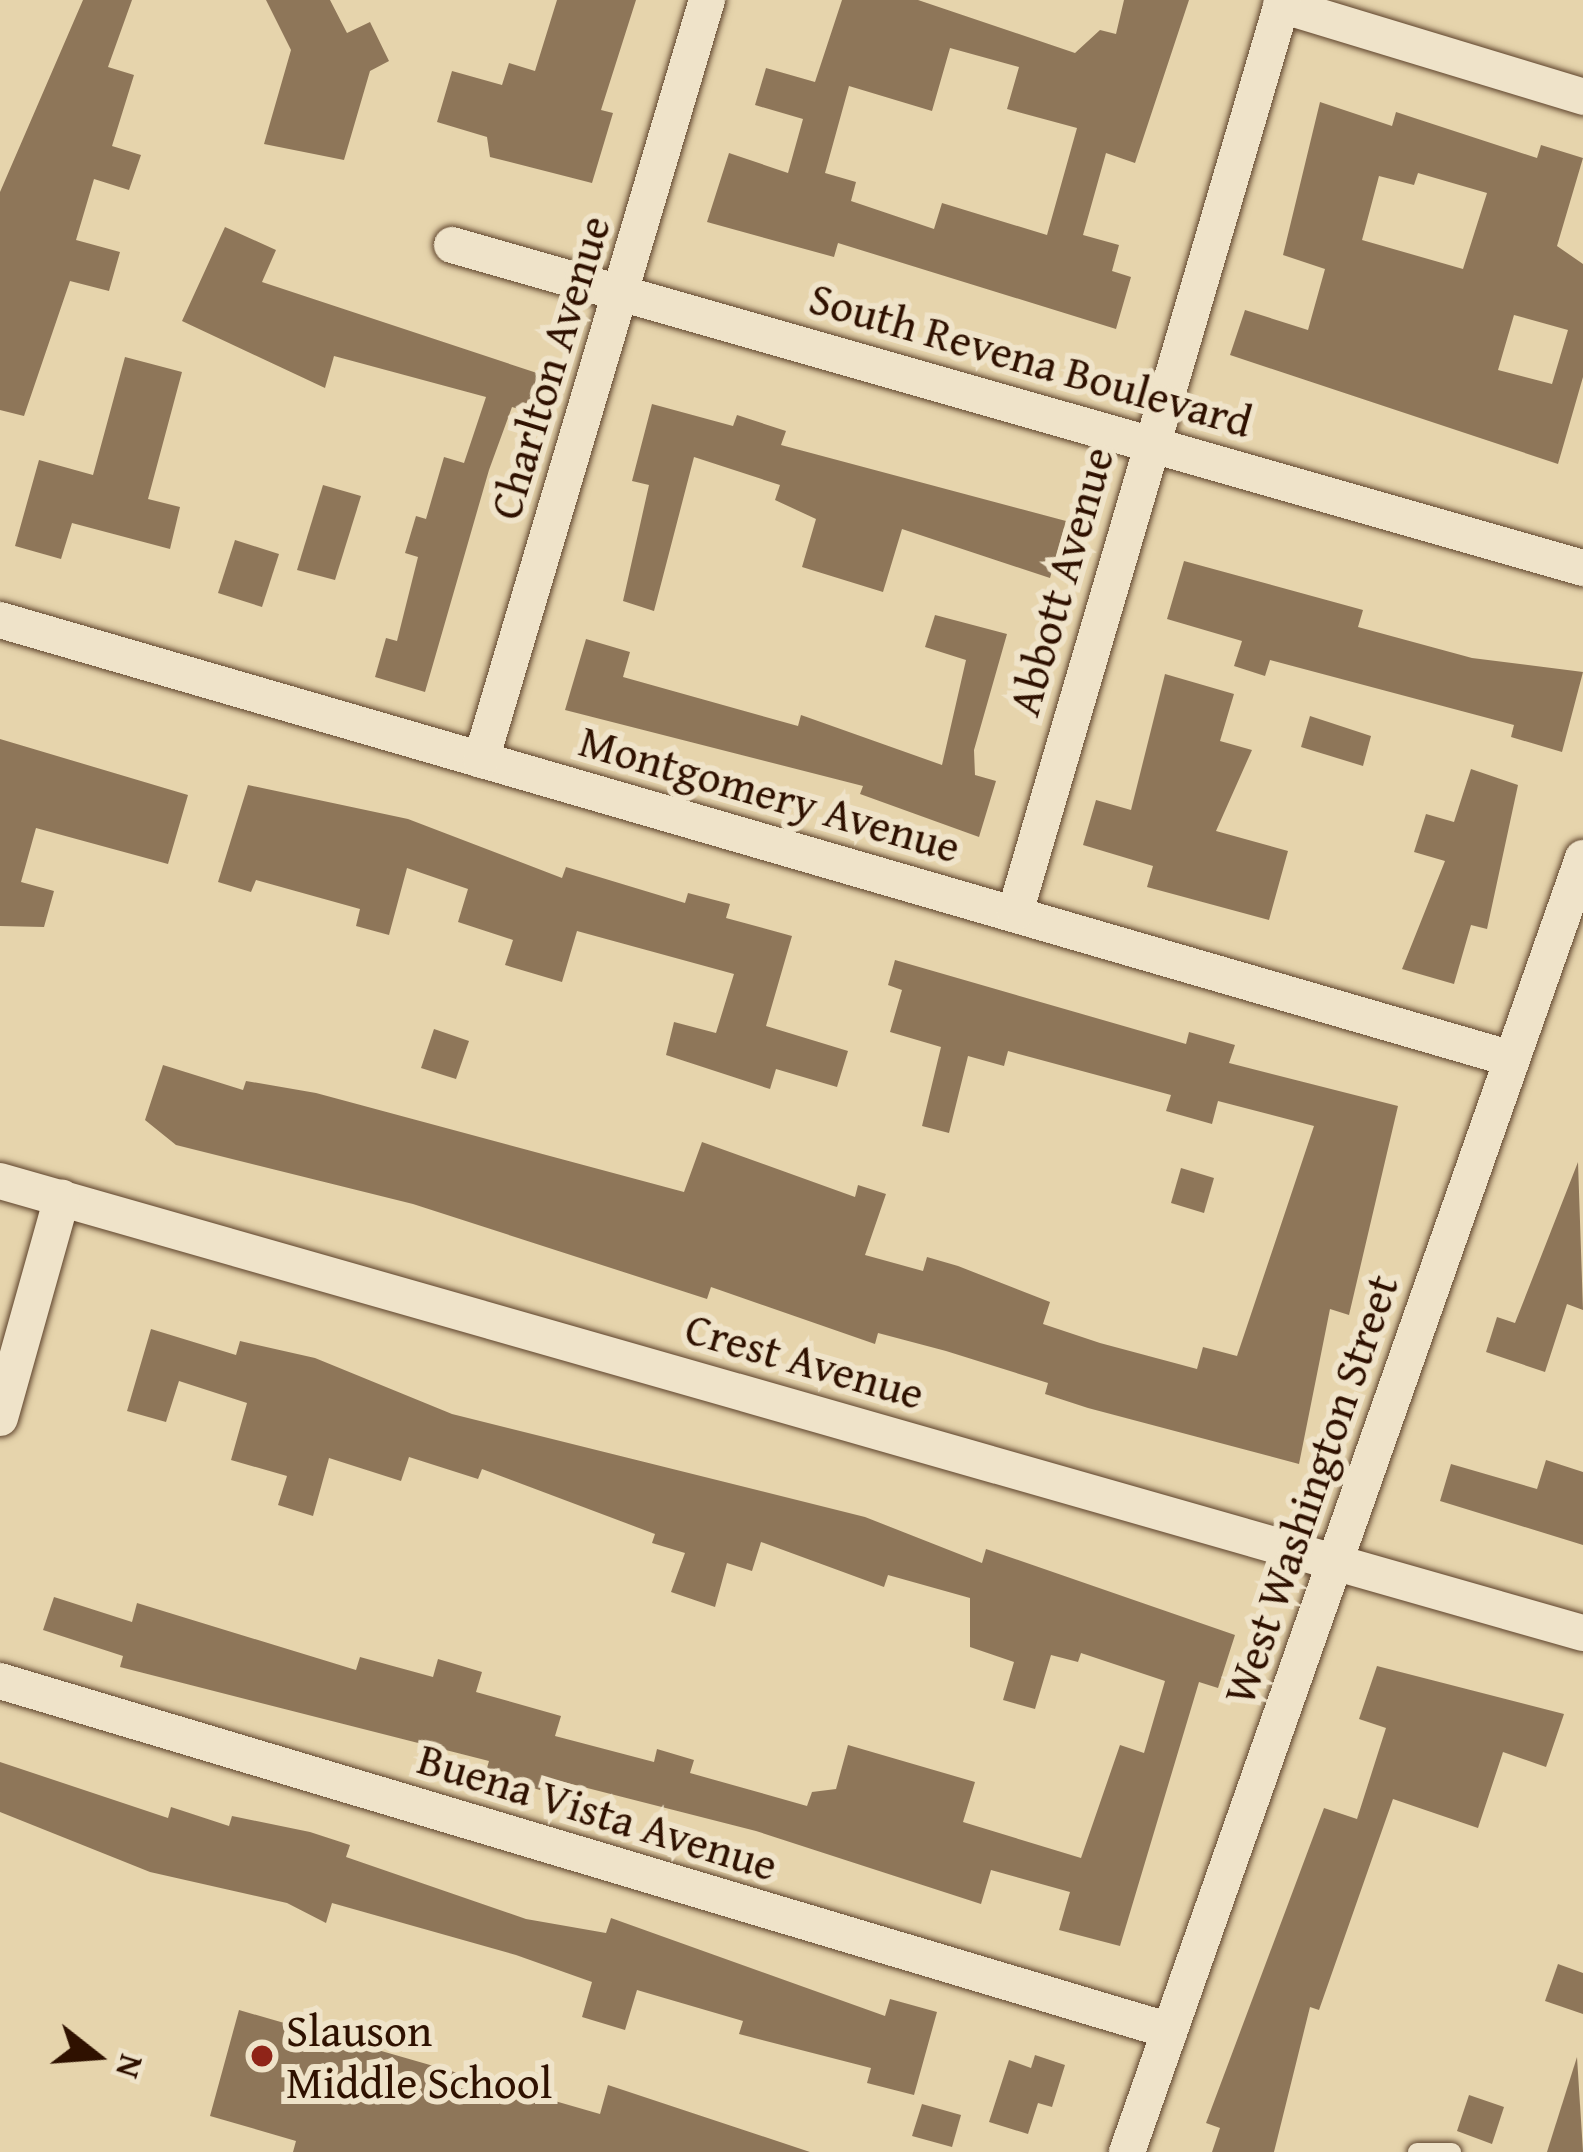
<!DOCTYPE html>
<style>
body{margin:0}
#map{position:relative;width:1583px;height:2152px;overflow:hidden;background:#e6d4ac;font-family:"Gentium Book Plus",serif}
div>[style]{position:absolute}
[style*='--x']{left:calc(var(--x)*1px);top:calc(var(--y)*1px);width:calc(var(--w)*1px);rotate:calc(var(--a)*1deg)}
.building>*{inset:0;background:#8e7659}
.roads{filter:drop-shadow(0 0 3px #5d422b) drop-shadow(0 0 3px #5d422b)}
.service>*{height:18px;margin:-9px;padding:0 9px;transform-origin:9px;border-radius:9px;background:#efe3c9}
.minor>*{height:36px;margin:-18px;padding:0 18px;transform-origin:18px;border-radius:18px;background:#efe3c9}
.dots>*{width:33px;height:33px;translate:-50% -50%;box-sizing:border-box;border:6px solid #efe3c9;border-radius:50%}
span{translate:-50% -50%;white-space:nowrap;text-align:center;line-height:1.15;-webkit-text-stroke:12px #efe3c9;paint-order:stroke}
.street-label{font-size:45px;color:#2f1100}
.poi-label{font-size:45px;color:#2f1100}
.left{translate:0 -50%;text-align:left}
.north{position:absolute;left:36px;top:1996px;width:120px;height:120px;-webkit-text-stroke:9px #efe3c9;paint-order:stroke;rotate:107deg;font-size:33px;font-weight:700;line-height:48px;text-align:center;color:#2f1100}
.north::after{content:'';display:block;margin:auto;width:42px;height:54px;background:#2f1100;clip-path:polygon(50% 0,100% 100%,50% 72%,0 100%)}
</style>
<div id="map">
<div class="building">
<i style="clip-path:polygon(83px 0,132px 0,108px 67px,134px 75px,112px 146px,141px 155px,129px 190px,94px 179px,76px 240px,120px 252px,109px 291px,70px 281px,24px 416px,0 410px,0 192px)"></i>
<i style="clip-path:polygon(266px 0,330px 0,347px 33px,370px 22px,389px 61px,370px 71px,344px 160px,264px 144px,291px 50px)"></i>
<i style="clip-path:polygon(557px 0,636px 0,601px 110px,613px 113px,592px 183px,490px 157px,487px 137px,437px 122px,452px 71px,502px 85px,509px 63px,535px 71px)"></i>
<i style="clip-path:polygon(evenodd,842px 0,918px 0,1075px 53px,1100px 30px,1116px 34px,1124px 0,1189px 0,1135px 163px,1106px 153px,1083px 235px,1119px 245px,1112px 271px,1131px 277px,1116px 329px,838px 243px,834px 257px,707px 222px,729px 153px,788px 173px,803px 119px,755px 105px,766px 68px,815px 82px,842px 0,950px 48px,1019px 67px,1007px 109px,1077px 128px,1047px 235px,942px 203px,934px 229px,851px 201px,856px 182px,825px 173px,849px 86px,932px 111px,950px 48px)"></i>
<i style="clip-path:polygon(evenodd,1320px 102px,1392px 126px,1396px 112px,1537px 158px,1541px 145px,1583px 158px,1557px 246px,1583px 264px,1583px 377px,1558px 464px,1230px 355px,1245px 310px,1308px 330px,1325px 269px,1283px 255px,1320px 102px,1418px 173px,1487px 193px,1463px 269px,1362px 240px,1379px 176px,1414px 185px,1418px 173px,1320px 102px,1514px 315px,1568px 330px,1552px 384px,1498px 370px,1514px 315px)"></i>
<i style="clip-path:polygon(225px 227px,276px 250px,262px 282px,540px 374px,529px 412px,512px 407px,489px 470px,425px 692px,375px 677px,386px 638px,397px 641px,418px 557px,405px 553px,416px 516px,426px 519px,444px 457px,464px 463px,486px 397px,334px 356px,325px 388px,182px 321px)"></i>
<i style="clip-path:polygon(125px 357px,182px 372px,148px 499px,180px 507px,170px 549px,72px 523px,61px 559px,15px 546px,39px 460px,93px 475px)"></i>
<i style="clip-path:polygon(652px 404px,733px 426px,737px 415px,786px 431px,781px 445px,1066px 521px,1050px 578px,902px 529px,883px 592px,802px 567px,816px 519px,775px 500px,780px 485px,694px 457px,654px 611px,623px 601px,649px 485px,632px 481px)"></i>
<i style="clip-path:polygon(323px 485px,361px 496px,335px 580px,297px 570px)"></i>
<i style="clip-path:polygon(235px 540px,279px 554px,262px 607px,218px 593px)"></i>
<i style="clip-path:polygon(1184px 561px,1363px 610px,1358px 627px,1472px 658px,1583px 672px,1562px 752px,1511px 737px,1514px 725px,1270px 660px,1265px 676px,1234px 666px,1242px 641px,1167px 619px)"></i>
<i style="clip-path:polygon(935px 615px,1007px 634px,974px 750px,975px 775px,996px 781px,979px 837px,860px 794px,863px 786px,565px 710px,586px 639px,630px 652px,623px 677px,798px 726px,801px 715px,942px 765px,966px 660px,925px 647px)"></i>
<i style="clip-path:polygon(1165px 674px,1234px 694px,1220px 741px,1252px 750px,1216px 831px,1288px 851px,1269px 920px,1147px 887px,1153px 866px,1083px 845px,1096px 800px,1131px 810px)"></i>
<i style="clip-path:polygon(1310px 716px,1371px 736px,1363px 766px,1301px 747px)"></i>
<i style="clip-path:polygon(0 739px,188px 795px,168px 864px,36px 828px,21px 882px,54px 891px,44px 927px,0 926px)"></i>
<i style="clip-path:polygon(1471px 769px,1518px 785px,1487px 929px,1471px 925px,1454px 984px,1402px 969px,1445px 861px,1414px 852px,1426px 814px,1454px 822px)"></i>
<i style="clip-path:polygon(248px 785px,408px 819px,562px 878px,566px 867px,685px 903px,688px 893px,730px 904px,726px 918px,792px 936px,766px 1026px,848px 1051px,837px 1087px,776px 1069px,770px 1089px,666px 1055px,674px 1022px,716px 1033px,734px 974px,577px 931px,562px 982px,505px 965px,513px 940px,458px 922px,468px 889px,407px 868px,389px 935px,356px 926px,360px 909px,256px 880px,251px 892px,218px 882px)"></i>
<i style="clip-path:polygon(895px 960px,1186px 1044px,1189px 1032px,1235px 1045px,1229px 1063px,1398px 1106px,1349px 1315px,1330px 1309px,1299px 1464px,1088px 1408px,1045px 1394px,1048px 1383px,946px 1351px,878px 1333px,875px 1344px,711px 1287px,707px 1299px,413px 1204px,176px 1145px,145px 1120px,163px 1065px,243px 1090px,246px 1081px,316px 1093px,684px 1192px,702px 1142px,855px 1197px,858px 1185px,886px 1194px,865px 1255px,923px 1271px,927px 1257px,958px 1266px,1050px 1302px,1043px 1324px,1100px 1343px,1197px 1369px,1203px 1347px,1237px 1356px,1314px 1126px,1218px 1101px,1212px 1124px,1166px 1111px,1171px 1095px,1008px 1051px,1004px 1066px,968px 1056px,949px 1133px,922px 1126px,941px 1047px,890px 1032px,902px 990px,888px 985px)"></i>
<i style="clip-path:polygon(434px 1029px,469px 1041px,456px 1079px,421px 1068px)"></i>
<i style="clip-path:polygon(1578px 1162px,1583px 1310px,1567px 1304px,1545px 1372px,1486px 1352px,1497px 1317px,1515px 1323px)"></i>
<i style="clip-path:polygon(1181px 1168px,1214px 1178px,1204px 1213px,1171px 1203px)"></i>
<i style="clip-path:polygon(151px 1329px,236px 1355px,240px 1341px,315px 1358px,452px 1414px,865px 1517px,982px 1563px,986px 1549px,1235px 1635px,1218px 1688px,1199px 1682px,1120px 1946px,1059px 1930px,1070px 1892px,991px 1870px,981px 1904px,756px 1831px,544px 1777px,540px 1790px,485px 1775px,489px 1761px,120px 1667px,123px 1656px,43px 1630px,54px 1597px,132px 1622px,137px 1603px,356px 1670px,360px 1657px,433px 1677px,438px 1659px,482px 1672px,476px 1692px,561px 1716px,555px 1736px,654px 1762px,657px 1749px,694px 1760px,690px 1773px,807px 1806px,812px 1792px,836px 1789px,848px 1745px,975px 1782px,963px 1822px,1081px 1858px,1120px 1745px,1144px 1753px,1165px 1681px,1081px 1653px,1078px 1662px,1051px 1655px,1035px 1709px,1003px 1700px,1014px 1662px,970px 1647px,970px 1598px,888px 1575px,884px 1587px,761px 1542px,752px 1571px,727px 1563px,715px 1607px,671px 1592px,685px 1553px,652px 1543px,655px 1534px,482px 1469px,478px 1479px,409px 1457px,401px 1481px,329px 1458px,313px 1516px,278px 1505px,287px 1476px,231px 1460px,247px 1403px,179px 1381px,166px 1422px,127px 1411px)"></i>
<i style="clip-path:polygon(1546px 1460px,1583px 1472px,1583px 1545px,1440px 1501px,1451px 1464px,1537px 1489px)"></i>
<i style="clip-path:polygon(1377px 1666px,1564px 1714px,1546px 1767px,1503px 1752px,1478px 1828px,1393px 1799px,1319px 2010px,1310px 2007px,1274px 2152px,1212px 2152px,1220px 2128px,1206px 2123px,1324px 1808px,1357px 1819px,1386px 1728px,1359px 1719px)"></i>
<i style="clip-path:polygon(0 1762px,168px 1818px,171px 1807px,229px 1826px,232px 1816px,310px 1832px,350px 1845px,346px 1857px,526px 1919px,606px 1933px,611px 1918px,885px 2016px,890px 1999px,937px 2012px,914px 2095px,867px 2083px,871px 2068px,739px 2034px,743px 2021px,637px 1990px,625px 2030px,582px 2017px,592px 1982px,516px 1955px,332px 1903px,326px 1923px,287px 1903px,150px 1872px,0 1812px)"></i>
<i style="clip-path:polygon(1558px 1964px,1583px 1973px,1583px 2014px,1545px 2001px)"></i>
<i style="clip-path:polygon(239px 2010px,600px 2114px,608px 2085px,810px 2152px,293px 2152px,296px 2141px,210px 2116px)"></i>
<i style="clip-path:polygon(1035px 2055px,1065px 2065px,1052px 2107px,1038px 2103px,1028px 2134px,989px 2122px,1009px 2060px,1031px 2068px)"></i>
<i style="clip-path:polygon(1577px 2057px,1583px 2152px,1547px 2152px)"></i>
<i style="clip-path:polygon(1469px 2095px,1504px 2107px,1492px 2144px,1457px 2131px)"></i>
<i style="clip-path:polygon(922px 2104px,961px 2115px,952px 2147px,912px 2136px)"></i>
</div>
<div class="roads">
<div class="service">
<i style="--x:1417;--y:2152;--w:35;--a:0"></i>
</div>
<div class="minor">
<i style="--x:1281;--y:5;--w:316;--a:16.9"></i>
<i style="--x:452;--y:245;--w:1176;--a:15.94"></i>
<i style="--x:0;--y:620;--w:1574;--a:16.19"></i>
<i style="--x:481;--y:760;--w:793;--a:-73.44"></i>
<i style="--x:1015;--y:913;--w:952;--a:-73.64"></i>
<i style="--x:0;--y:1181;--w:1646;--a:15.94"></i>
<i style="--x:0;--y:1418;--w:229;--a:-74.3"></i>
<i style="--x:0;--y:1681;--w:1221;--a:16.65"></i>
<i style="--x:1127;--y:2152;--w:1372;--a:-70.59"></i>
</div>
</div>
<div class="dots">
<i style="left:262px;top:2056px;background:#8f2418"></i>
</div>
<div class="street-label">
<span style="left:1031px;top:359px;rotate:16deg">South Revena Boulevard</span>
<span style="left:549px;top:367px;rotate:-73deg">Charlton Avenue</span>
<span style="left:1060px;top:581px;rotate:-74deg">Abbott Avenue</span>
<span style="left:770px;top:793px;rotate:16deg">Montgomery Avenue</span>
<span style="left:805px;top:1360px;rotate:16deg">Crest Avenue</span>
<span style="left:1310px;top:1489px;rotate:-71deg">West Washington Street</span>
<span style="left:598px;top:1811px;rotate:17deg">Buena Vista Avenue</span>
</div>
<div class="poi-label">
<span class="left" style="left:286px;top:2056px">Slauson<br>Middle School</span>
</div>
<div class="north">N</div>
</div>
